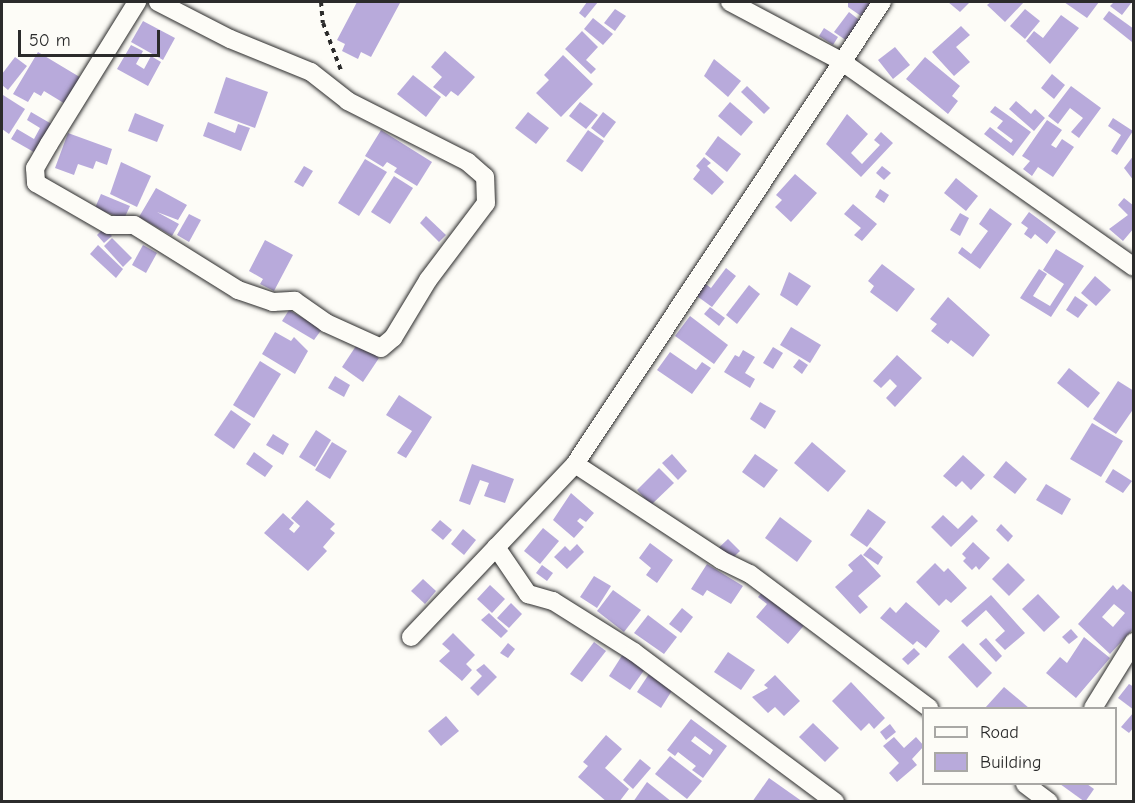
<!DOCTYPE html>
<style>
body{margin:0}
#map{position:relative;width:1135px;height:803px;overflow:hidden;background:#fdfcf7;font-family:"Comic Neue",sans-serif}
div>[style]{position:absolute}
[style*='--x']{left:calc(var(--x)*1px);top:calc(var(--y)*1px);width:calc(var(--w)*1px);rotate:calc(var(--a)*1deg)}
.building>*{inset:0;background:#b8aadb}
.path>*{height:4px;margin-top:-2px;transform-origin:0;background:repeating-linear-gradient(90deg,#2b2b2b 0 4.5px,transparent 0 9px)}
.roads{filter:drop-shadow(0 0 2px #2b2b2b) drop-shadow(0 0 2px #2b2b2b)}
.minor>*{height:18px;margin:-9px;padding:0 9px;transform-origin:9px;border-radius:9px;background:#fdfcf7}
span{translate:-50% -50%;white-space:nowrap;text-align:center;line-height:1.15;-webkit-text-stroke:5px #fdfcf7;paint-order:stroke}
.frame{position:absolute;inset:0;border:3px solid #2b2b2b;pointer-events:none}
.legend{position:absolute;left:922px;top:707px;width:195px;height:78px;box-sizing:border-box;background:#fdfcf7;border:2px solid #a9a8a5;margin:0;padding:8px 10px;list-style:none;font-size:18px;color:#2b2b2b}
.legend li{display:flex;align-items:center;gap:12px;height:30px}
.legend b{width:30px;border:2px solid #a9a8a5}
.scale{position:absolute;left:18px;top:30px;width:142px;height:27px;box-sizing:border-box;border:3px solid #2b2b2b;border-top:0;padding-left:8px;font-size:18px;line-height:21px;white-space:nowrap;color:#2b2b2b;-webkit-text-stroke:4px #fdfcf7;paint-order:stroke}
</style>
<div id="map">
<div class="building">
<i style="clip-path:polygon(357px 2px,400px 3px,371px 57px,361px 52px,358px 59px,342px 51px,345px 44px,337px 40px)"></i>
<i style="clip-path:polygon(587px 2px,598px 2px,585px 18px,579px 13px)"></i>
<i style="clip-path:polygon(848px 2px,871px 2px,861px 16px,848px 7px)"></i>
<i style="clip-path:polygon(948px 2px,970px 2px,960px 12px)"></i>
<i style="clip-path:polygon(991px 2px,1024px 2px,1005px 22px,987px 5px)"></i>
<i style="clip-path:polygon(1064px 2px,1099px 2px,1087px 18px)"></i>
<i style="clip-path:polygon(1114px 2px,1132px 2px,1122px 15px,1110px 6px)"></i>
<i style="clip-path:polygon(615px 9px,626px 16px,615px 31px,604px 23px)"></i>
<i style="clip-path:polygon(1025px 9px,1040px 21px,1025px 39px,1010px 26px)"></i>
<i style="clip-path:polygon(1109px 11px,1134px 29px,1132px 42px,1103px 19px)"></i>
<i style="clip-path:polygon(849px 12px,862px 22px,847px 41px,834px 32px)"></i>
<i style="clip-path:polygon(1061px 15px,1079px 28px,1050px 64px,1026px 41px,1034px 31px,1043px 38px)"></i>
<i style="clip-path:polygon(593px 18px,613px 34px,603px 45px,584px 29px)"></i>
<i style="clip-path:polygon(143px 21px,175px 38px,163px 60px,131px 42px)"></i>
<i style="clip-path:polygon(961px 26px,970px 35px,956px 47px,970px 62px,954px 76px,932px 52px)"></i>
<i style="clip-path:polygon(824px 28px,838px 37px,833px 45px,819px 36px)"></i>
<i style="clip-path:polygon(582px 31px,598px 47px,586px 60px,596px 69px,591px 74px,565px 49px)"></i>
<i style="clip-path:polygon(131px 45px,143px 51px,136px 64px,144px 69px,151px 56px,161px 62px,148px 86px,117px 69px)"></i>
<i style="clip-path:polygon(895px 47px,910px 65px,893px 79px,878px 60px)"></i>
<i style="clip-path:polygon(445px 51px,475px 77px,458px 96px,451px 91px,446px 97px,433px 87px,442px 77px,431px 67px)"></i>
<i style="clip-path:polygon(38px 52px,83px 79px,67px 105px,44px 91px,41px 96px,34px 92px,28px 102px,13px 94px)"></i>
<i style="clip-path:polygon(563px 55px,593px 84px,561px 117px,536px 93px,549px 80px,544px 75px)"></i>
<i style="clip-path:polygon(15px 57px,27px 66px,8px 90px,2px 85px,2px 74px)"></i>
<i style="clip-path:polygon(925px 57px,960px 86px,952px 96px,958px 101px,948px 114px,906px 79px)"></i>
<i style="clip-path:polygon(714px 59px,741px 81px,728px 97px,704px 76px)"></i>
<i style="clip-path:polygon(1052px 74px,1065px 85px,1054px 99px,1041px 88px)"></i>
<i style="clip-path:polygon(413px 75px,441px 97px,426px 117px,397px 94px)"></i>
<i style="clip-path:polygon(226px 77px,268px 92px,255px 128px,214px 113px)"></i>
<i style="clip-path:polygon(747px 86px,770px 108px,764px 114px,741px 92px)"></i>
<i style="clip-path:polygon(1071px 86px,1101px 108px,1079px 138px,1071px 132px,1083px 118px,1070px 108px,1058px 124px,1048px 116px)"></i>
<i style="clip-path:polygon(3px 95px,25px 109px,9px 134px,2px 129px)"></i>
<i style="clip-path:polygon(1016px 101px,1031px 114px,1035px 109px,1045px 118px,1034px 131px,1009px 109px)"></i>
<i style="clip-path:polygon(580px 102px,598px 115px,586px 129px,569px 116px)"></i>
<i style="clip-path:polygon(730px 102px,753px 122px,741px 136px,718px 116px)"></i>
<i style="clip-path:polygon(995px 106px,1031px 132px,1013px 156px,984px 134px,990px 127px,1011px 143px,1013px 140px,997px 128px,1003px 121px,990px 112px)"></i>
<i style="clip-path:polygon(31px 112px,55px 126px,39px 155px,11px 139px,17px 129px,34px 139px,40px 128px,27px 120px)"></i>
<i style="clip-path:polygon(528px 112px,549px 128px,536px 144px,515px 128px)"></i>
<i style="clip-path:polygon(603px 112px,616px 122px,604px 138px,591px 128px)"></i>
<i style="clip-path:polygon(135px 113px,164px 125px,157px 142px,128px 131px)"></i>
<i style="clip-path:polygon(847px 114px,868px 134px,851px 153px,862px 164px,880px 145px,874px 140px,881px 132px,893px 143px,861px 177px,826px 144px)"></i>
<i style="clip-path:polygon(1113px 118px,1133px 131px,1117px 155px,1111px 151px,1121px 135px,1108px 126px)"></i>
<i style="clip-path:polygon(1047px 120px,1062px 130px,1051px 145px,1056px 148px,1062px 139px,1074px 147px,1053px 177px,1038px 167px,1032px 176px,1023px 169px,1030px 161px,1022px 156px)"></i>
<i style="clip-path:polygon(208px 122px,235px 133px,238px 124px,250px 128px,241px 151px,203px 136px)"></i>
<i style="clip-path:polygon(381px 130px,432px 162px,417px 186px,394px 172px,397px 168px,387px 162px,383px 167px,365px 156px)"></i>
<i style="clip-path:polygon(588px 130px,604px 141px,582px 172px,566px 161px)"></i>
<i style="clip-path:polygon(68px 133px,112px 149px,107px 165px,96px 161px,93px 169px,78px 164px,74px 175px,55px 168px)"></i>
<i style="clip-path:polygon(718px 136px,741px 154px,727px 172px,705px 154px)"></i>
<i style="clip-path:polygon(1134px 155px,1134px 181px,1124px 168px)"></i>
<i style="clip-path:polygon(704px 157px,711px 163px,707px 166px,724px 182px,712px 195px,693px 179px,700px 170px,696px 166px)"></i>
<i style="clip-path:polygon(365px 159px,387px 172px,359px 216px,338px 203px)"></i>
<i style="clip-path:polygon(121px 162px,151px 176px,137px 207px,110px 194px)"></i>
<i style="clip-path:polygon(304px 166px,313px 171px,303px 187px,294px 182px)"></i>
<i style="clip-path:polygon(882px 166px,891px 173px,884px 180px,876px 173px)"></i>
<i style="clip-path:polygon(795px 174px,817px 193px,791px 222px,775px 207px,782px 200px,776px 195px)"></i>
<i style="clip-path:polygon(394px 176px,413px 188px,390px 224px,371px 212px)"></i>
<i style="clip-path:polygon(956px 178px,978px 196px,966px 211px,944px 193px)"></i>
<i style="clip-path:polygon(156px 188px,187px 205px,178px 220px,157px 212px,179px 224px,172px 236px,139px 217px)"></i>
<i style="clip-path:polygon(880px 189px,889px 195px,884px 203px,875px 197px)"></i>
<i style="clip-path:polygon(101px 194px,130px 206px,124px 219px,95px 208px)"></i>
<i style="clip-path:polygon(1124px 198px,1134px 206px,1134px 228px,1123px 241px,1109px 229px,1128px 215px,1118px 205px)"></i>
<i style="clip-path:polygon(853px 204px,877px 224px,862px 241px,854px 235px,861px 228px,844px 214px)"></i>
<i style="clip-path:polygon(990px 208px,1012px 224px,980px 269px,958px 253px,962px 247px,971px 254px,988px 231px,979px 224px)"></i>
<i style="clip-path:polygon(1029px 212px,1056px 232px,1047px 244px,1035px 234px,1031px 239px,1024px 234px,1028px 228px,1021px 223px)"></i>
<i style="clip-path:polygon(960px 213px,969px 218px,960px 236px,950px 230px)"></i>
<i style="clip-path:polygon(189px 214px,201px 220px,189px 242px,177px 235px)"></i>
<i style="clip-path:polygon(426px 216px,446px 235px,439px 242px,420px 223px)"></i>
<i style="clip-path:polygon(104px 228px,112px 236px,104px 243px,97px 235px)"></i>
<i style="clip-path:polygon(112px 238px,132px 258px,123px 267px,104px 246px)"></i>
<i style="clip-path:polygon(265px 240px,293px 255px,274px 291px,260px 284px,263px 279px,249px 271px)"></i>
<i style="clip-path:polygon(98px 245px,123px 269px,116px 278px,90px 254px)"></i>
<i style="clip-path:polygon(143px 245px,157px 253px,146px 273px,132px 265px)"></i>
<i style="clip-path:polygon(1056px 249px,1084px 266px,1051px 317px,1020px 298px,1039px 269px,1047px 274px,1033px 296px,1050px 306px,1064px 284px,1043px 270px)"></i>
<i style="clip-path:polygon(882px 264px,915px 289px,897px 312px,870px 292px,874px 286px,868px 281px)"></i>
<i style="clip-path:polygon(726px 268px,736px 276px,712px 307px,690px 291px,699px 279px,711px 288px)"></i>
<i style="clip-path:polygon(789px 272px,811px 286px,797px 306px,780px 295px)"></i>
<i style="clip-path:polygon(1095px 276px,1111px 290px,1096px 306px,1081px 293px)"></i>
<i style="clip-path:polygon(749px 285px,760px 294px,737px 324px,726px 315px)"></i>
<i style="clip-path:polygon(1075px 296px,1088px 305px,1078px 318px,1066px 310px)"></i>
<i style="clip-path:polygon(948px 297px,990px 335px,973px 357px,951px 340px,948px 344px,931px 331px,937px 324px,930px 319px)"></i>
<i style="clip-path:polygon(710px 307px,725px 318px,719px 326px,704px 314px)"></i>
<i style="clip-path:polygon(289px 310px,322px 329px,314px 340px,282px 321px)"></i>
<i style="clip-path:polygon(690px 316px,728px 345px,714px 364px,675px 336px)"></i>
<i style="clip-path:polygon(791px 327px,821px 345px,810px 363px,780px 345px)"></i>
<i style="clip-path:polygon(275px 332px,291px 341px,294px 337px,308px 351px,295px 374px,262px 354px)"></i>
<i style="clip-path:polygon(358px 343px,379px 358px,363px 382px,342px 367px)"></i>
<i style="clip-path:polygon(773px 347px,783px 353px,773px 369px,763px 363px)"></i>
<i style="clip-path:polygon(743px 350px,755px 357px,745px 373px,755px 379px,750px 388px,724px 372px,735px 355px,739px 357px)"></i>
<i style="clip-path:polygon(670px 352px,696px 370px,702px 362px,711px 368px,692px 394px,657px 370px)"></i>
<i style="clip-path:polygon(897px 355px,922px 378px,895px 407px,886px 398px,897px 386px,890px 379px,881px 388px,873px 381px)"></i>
<i style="clip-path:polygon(799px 359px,808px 365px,802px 374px,793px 367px)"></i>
<i style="clip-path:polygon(260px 361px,281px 374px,254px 418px,233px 405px)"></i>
<i style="clip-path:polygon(1069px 368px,1100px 393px,1088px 408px,1057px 383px)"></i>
<i style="clip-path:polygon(335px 376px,350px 385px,344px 397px,328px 388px)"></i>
<i style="clip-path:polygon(1118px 381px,1134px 391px,1134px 408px,1116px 434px,1093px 419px)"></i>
<i style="clip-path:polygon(399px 395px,432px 417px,406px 458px,397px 453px,412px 431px,386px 415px)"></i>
<i style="clip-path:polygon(760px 402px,776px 411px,765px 429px,750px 419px)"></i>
<i style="clip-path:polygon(231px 410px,251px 424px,234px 449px,214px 435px)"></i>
<i style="clip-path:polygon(1092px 423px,1123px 441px,1101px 477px,1070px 459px)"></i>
<i style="clip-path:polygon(316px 430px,331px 440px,315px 467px,299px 457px)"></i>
<i style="clip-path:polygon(273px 434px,289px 444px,283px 455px,266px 445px)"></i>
<i style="clip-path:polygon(332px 442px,347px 451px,330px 479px,315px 470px)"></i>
<i style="clip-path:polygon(812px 442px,846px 471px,828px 492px,794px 463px)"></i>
<i style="clip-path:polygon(254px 452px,273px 466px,265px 477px,246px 464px)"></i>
<i style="clip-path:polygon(672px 454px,687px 471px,678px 480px,662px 463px)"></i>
<i style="clip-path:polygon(755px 454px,778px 470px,764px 488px,742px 472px)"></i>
<i style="clip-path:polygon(963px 455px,985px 475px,971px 490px,962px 481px,956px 487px,943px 476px)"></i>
<i style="clip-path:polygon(1006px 461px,1027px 479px,1015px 494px,993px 477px)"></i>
<i style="clip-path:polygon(472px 464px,514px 479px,505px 503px,484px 496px,489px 483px,480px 480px,470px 505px,459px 501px)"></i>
<i style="clip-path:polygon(659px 468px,674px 483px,651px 505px,637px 490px)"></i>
<i style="clip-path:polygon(1113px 469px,1132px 481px,1123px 493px,1105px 482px)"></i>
<i style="clip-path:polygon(1046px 484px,1071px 499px,1062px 515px,1036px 500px)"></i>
<i style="clip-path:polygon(571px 493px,594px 513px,586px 522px,580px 518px,577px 521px,584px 527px,574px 538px,553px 520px)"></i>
<i style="clip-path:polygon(307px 500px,335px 524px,330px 529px,335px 533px,323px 547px,327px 551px,308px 571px,264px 533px,283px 513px,294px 523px,289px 529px,294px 533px,300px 526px,291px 518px)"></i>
<i style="clip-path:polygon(868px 509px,886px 522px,867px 547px,850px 535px)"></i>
<i style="clip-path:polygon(943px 515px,958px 529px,972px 515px,978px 521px,951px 547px,931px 527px)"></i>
<i style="clip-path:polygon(780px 517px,812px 541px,797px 562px,765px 538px)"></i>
<i style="clip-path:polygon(440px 520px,452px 530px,443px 540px,431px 530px)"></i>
<i style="clip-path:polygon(1001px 524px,1013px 536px,1008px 542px,996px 530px)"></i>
<i style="clip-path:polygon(543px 528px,559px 541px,540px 564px,524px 551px)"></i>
<i style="clip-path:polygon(463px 529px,476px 540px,464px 555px,451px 544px)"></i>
<i style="clip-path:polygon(728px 539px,740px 551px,722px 568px,710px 556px)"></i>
<i style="clip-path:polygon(973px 542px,990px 558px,979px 570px,976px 566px,972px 570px,963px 561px,966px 558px,962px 554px)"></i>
<i style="clip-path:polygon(650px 543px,673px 560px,657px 583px,646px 575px,651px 568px,639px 558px)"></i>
<i style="clip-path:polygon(577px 544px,584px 552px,567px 569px,554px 557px,565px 546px,570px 551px)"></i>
<i style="clip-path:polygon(870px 547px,883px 557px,878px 565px,863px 555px)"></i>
<i style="clip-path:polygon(861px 554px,881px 576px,858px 596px,868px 607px,860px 614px,835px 587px,853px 571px,848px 565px)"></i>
<i style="clip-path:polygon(935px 563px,944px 572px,948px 568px,967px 588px,951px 603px,946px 599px,939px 606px,916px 582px)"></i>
<i style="clip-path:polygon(1008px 563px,1025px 580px,1009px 596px,992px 579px)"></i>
<i style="clip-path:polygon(707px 564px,743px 586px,731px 604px,707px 590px,703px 596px,691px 589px)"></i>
<i style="clip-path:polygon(542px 565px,553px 573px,547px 581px,536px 573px)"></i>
<i style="clip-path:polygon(594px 576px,611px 586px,597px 608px,580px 597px)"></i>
<i style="clip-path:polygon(423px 579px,436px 591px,425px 604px,411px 591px)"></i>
<i style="clip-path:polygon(evenodd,1123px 584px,1134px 594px,1134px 628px,1110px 654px,1078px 624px,1113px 585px,1117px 590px,1123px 584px,1114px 604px,1125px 613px,1113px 627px,1102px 617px,1114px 604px)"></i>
<i style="clip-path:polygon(490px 585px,505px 599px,492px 613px,477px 599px)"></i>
<i style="clip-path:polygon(766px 588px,807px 622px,788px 644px,756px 617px,767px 604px,758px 597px)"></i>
<i style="clip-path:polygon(613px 590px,641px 610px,624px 632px,597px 611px)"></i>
<i style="clip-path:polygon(1038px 594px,1060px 617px,1044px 632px,1022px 609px)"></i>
<i style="clip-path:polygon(991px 595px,1025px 633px,1005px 650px,995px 640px,1005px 631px,986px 610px,967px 627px,961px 621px)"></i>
<i style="clip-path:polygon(906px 602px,940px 631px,926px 648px,917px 641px,913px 645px,880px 618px,890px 607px,896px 613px)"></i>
<i style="clip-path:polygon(511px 603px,522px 614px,509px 628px,497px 618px)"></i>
<i style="clip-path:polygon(682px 608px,693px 617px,681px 633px,669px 624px)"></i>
<i style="clip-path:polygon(489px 613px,508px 631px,501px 638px,481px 620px)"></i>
<i style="clip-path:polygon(648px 615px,677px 637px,664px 654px,634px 633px)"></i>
<i style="clip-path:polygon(1071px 629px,1078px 637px,1069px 644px,1062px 637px)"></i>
<i style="clip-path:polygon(453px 633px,475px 655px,466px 664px,472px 670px,462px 681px,439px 661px,450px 651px,442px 644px)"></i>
<i style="clip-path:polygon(1084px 637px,1110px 658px,1076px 698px,1046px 673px,1060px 657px,1067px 663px)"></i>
<i style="clip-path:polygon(986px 638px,1002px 656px,996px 662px,979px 644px)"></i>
<i style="clip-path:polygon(594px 642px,606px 651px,582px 682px,570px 674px)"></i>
<i style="clip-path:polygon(508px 643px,515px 649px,508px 658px,500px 653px)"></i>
<i style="clip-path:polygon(963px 643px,992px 673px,977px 688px,948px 657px)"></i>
<i style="clip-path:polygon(914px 648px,920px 654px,908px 665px,902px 659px)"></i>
<i style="clip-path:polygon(728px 652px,755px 670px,741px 690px,714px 672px)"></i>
<i style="clip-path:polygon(623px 654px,645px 669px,630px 690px,609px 676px)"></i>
<i style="clip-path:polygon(484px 664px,497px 677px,478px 696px,470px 688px,482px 676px,476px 670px)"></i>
<i style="clip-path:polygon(649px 674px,673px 689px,661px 708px,637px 692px)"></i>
<i style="clip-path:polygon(775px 675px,800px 701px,784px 716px,775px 707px,768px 713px,752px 697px,768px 688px,764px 685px)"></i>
<i style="clip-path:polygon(851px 682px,885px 718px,874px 729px,869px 723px,861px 731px,832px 701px)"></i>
<i style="clip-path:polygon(1129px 684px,1134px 687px,1134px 710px,1118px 698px)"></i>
<i style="clip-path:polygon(1004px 687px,1029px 708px,985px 708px)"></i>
<i style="clip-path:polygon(1134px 712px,1134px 727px,1129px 733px,1121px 727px)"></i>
<i style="clip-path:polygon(446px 716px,459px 731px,441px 746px,428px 731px)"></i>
<i style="clip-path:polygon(evenodd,691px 719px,727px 746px,703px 778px,692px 770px,696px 766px,678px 752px,675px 756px,667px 750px,691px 719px,695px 736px,713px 750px,710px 755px,691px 741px,695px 736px)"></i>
<i style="clip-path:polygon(813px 723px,839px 748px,825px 762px,799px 737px)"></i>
<i style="clip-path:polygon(890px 724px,896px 732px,886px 740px,880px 732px)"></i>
<i style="clip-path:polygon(606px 735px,622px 749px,605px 768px,629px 789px,619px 802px,607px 802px,578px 777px,588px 766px,583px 762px)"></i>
<i style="clip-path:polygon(894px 737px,904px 748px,916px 737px,924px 746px,912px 759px,917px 765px,897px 782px,889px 773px,899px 763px,883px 746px)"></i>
<i style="clip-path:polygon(670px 756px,702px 781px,687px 799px,655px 774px)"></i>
<i style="clip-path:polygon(640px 759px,651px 768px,633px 789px,623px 780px)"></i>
<i style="clip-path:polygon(769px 778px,803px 802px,752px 802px)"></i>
<i style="clip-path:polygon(647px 782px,672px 802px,633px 802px)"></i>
<i style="clip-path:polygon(1060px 784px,1087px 784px,1094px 789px,1085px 802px)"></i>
</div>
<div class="path">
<i style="--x:321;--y:2;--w:21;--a:85"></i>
<i style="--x:323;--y:23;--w:53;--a:69.2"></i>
</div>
<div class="roads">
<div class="minor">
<i style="--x:137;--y:2;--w:167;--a:121.8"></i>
<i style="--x:49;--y:144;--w:28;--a:120"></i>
<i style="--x:35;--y:168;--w:15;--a:86"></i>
<i style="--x:36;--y:183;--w:84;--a:29.9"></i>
<i style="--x:109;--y:225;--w:25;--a:0"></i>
<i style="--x:134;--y:225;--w:123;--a:32"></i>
<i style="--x:238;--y:290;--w:37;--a:19"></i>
<i style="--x:273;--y:302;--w:22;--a:-3"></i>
<i style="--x:295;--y:301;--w:38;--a:35"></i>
<i style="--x:326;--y:323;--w:60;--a:24.4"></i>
<i style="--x:381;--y:348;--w:16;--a:-40"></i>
<i style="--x:393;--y:338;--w:68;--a:-58.9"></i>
<i style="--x:428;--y:280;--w:96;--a:-53"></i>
<i style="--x:486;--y:203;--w:26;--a:-92"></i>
<i style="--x:485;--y:177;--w:23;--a:-139"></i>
<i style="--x:468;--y:162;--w:135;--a:-153.1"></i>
<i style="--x:348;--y:101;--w:47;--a:-141.9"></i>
<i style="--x:311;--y:72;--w:87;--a:-157.8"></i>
<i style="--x:230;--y:39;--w:81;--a:-152.8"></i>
<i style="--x:730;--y:2;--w:126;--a:28"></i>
<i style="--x:841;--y:61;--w:358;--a:35.1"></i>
<i style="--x:575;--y:464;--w:175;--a:33.3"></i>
<i style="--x:721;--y:560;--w:32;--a:26"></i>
<i style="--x:750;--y:574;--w:224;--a:36.8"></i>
<i style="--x:496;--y:547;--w:57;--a:55.8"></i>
<i style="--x:528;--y:594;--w:26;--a:16"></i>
<i style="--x:553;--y:601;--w:96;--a:32.2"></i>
<i style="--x:634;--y:652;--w:251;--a:36.7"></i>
<i style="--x:411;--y:637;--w:238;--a:-46.5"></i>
<i style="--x:575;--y:464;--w:555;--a:-56.4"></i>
<i style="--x:1093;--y:708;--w:78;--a:-58.2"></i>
<i style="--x:1025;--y:784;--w:30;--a:37"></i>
</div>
</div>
<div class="frame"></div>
<ul class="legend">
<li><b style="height:8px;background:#fdfcf7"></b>Road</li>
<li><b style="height:16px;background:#b8aadb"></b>Building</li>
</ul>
<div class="scale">50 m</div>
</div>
